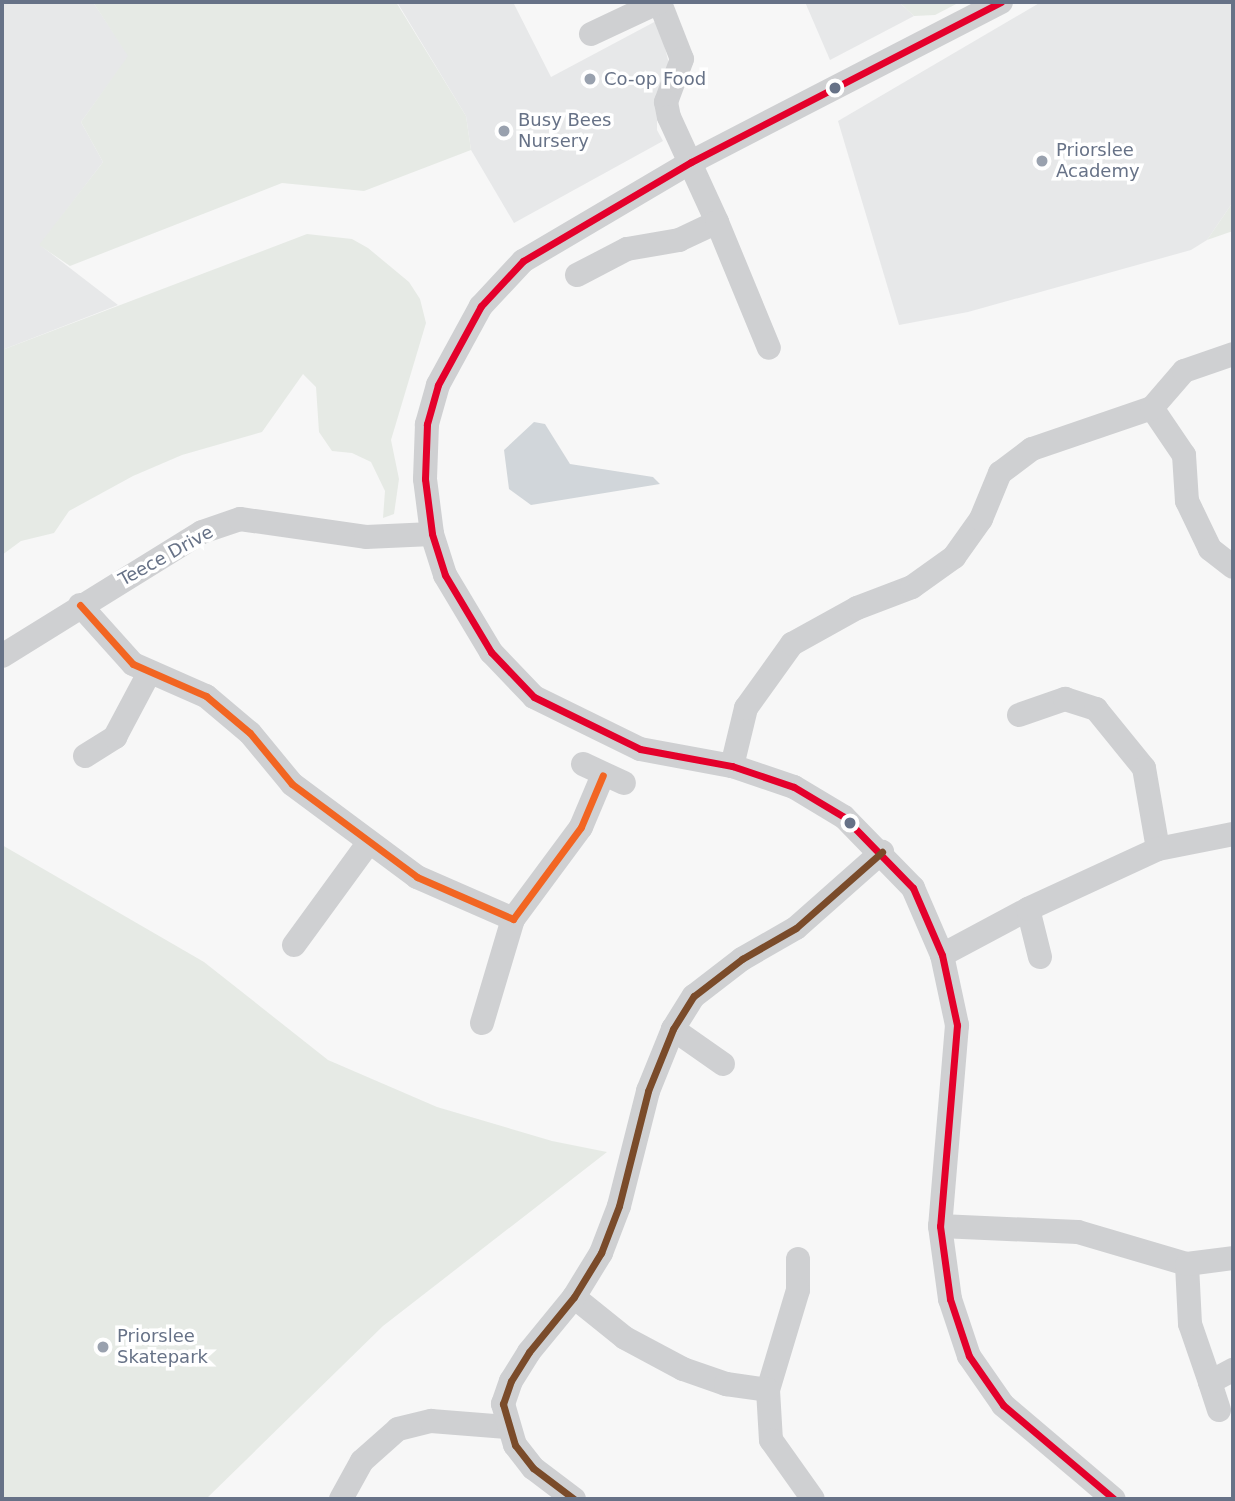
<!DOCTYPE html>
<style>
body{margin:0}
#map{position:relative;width:1235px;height:1501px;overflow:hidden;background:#f7f7f7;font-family:"DejaVu Sans",sans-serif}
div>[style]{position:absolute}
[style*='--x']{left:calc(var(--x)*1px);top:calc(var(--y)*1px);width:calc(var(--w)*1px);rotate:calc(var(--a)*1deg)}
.built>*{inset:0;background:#e7e8e9}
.green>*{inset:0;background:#e6eae5}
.water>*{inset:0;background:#d1d6da}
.minor>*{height:24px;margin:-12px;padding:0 12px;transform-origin:12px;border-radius:12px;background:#cfd0d2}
.bus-1>*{height:7px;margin:-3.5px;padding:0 3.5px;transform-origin:3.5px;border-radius:3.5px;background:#e4002b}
.bus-2>*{height:7px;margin:-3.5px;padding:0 3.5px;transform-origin:3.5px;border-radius:3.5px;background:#f26522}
.bus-3>*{height:7px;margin:-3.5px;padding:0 3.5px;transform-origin:3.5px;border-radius:3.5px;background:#7a4b2a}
.dots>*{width:19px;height:19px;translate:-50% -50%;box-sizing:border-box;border:4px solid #fff;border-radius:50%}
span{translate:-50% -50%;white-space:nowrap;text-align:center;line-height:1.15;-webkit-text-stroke:7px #fff;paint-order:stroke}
.poi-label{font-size:18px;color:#677287}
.left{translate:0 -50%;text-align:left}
.street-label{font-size:18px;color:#677287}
.frame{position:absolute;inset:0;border:4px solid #677287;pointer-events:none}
</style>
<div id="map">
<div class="built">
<i style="clip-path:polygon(2px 2px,93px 2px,129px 56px,81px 122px,103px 162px,40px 245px,118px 305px,2px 350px)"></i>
<i style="clip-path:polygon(397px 2px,513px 2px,551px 77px,658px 20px,670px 68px,657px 113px,657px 130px,663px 141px,514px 223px,471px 150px,466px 116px)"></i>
<i style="clip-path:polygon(805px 2px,899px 2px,914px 16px,830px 60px)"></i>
<i style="clip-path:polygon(1041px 2px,1233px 2px,1233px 202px,1207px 240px,1191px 250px,968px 312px,899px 325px,838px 121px)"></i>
</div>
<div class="green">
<i style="clip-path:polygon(93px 2px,396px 2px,466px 116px,471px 150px,364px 191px,282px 183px,70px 266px,39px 245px,103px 162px,81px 122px,128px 56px)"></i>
<i style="clip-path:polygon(899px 2px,960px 2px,935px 15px,914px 16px)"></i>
<i style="clip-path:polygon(1233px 202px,1233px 231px,1207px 240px)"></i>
<i style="clip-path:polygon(307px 234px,352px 239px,368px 248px,409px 282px,420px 299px,426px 323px,391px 440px,399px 479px,394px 514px,383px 518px,385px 491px,371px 462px,352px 453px,332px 451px,319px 432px,316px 387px,303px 374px,262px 432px,182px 455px,133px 476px,69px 511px,54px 533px,21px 541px,2px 555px,2px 350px)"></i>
<i style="clip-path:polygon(2px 845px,204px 962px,328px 1060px,437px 1107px,552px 1141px,607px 1152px,383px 1326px,206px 1499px,2px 1499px)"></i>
</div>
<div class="water">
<i style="clip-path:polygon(534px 422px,545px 424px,570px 464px,653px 477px,660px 484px,531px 505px,509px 489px,504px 450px)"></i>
</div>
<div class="minor">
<i style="--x:1001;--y:2;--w:349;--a:152.7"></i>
<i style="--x:691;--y:162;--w:195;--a:149.5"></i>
<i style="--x:523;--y:261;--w:62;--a:133"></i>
<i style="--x:481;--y:306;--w:90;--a:118.6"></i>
<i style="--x:438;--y:385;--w:41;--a:105.8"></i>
<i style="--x:427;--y:424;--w:55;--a:92.1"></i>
<i style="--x:425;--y:479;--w:55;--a:82.7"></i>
<i style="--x:432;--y:534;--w:43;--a:72.4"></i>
<i style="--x:445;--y:575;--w:90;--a:59.1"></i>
<i style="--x:491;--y:652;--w:62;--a:46.3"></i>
<i style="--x:534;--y:697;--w:118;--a:26.1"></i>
<i style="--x:640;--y:749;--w:94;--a:10.5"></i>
<i style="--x:732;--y:766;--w:65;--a:18.7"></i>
<i style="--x:794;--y:787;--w:58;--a:31"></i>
<i style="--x:844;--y:817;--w:99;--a:45.8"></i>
<i style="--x:913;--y:888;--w:73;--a:66.6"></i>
<i style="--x:942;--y:955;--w:72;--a:77.9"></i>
<i style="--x:957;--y:1025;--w:202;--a:94.8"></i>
<i style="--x:940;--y:1226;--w:74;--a:82.2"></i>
<i style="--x:950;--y:1299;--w:60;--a:71.6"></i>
<i style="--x:969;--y:1356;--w:60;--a:55.2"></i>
<i style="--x:1003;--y:1405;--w:145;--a:40.3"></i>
<i style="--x:660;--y:3;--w:60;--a:68.6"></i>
<i style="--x:682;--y:59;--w:46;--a:110.4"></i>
<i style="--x:666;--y:102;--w:15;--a:79"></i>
<i style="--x:669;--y:117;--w:115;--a:65.4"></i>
<i style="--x:591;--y:34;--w:75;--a:-25.2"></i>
<i style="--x:577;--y:275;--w:56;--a:-27.5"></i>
<i style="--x:627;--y:249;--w:53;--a:-9.8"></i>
<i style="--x:679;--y:240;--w:42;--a:-25.3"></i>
<i style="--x:717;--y:222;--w:136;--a:67.6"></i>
<i style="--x:1152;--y:408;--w:57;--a:55.8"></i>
<i style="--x:1184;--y:455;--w:46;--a:86.3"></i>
<i style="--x:1187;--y:501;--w:53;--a:64.4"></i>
<i style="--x:1210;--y:549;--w:29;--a:38"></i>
<i style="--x:80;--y:605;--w:79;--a:48.1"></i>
<i style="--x:133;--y:664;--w:80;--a:23.7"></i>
<i style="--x:206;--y:696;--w:57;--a:40.1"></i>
<i style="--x:250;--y:733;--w:66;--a:50.5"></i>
<i style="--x:292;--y:784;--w:156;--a:36.6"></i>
<i style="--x:417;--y:877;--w:105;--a:23.6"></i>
<i style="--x:513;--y:919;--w:114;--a:-53.5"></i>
<i style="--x:581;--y:827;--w:56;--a:-67.1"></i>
<i style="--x:2;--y:656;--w:235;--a:-31.8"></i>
<i style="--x:202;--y:532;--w:40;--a:-18.9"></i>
<i style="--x:240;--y:519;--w:127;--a:8.1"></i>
<i style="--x:366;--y:537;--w:66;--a:-2.6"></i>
<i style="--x:1019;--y:715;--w:49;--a:-19.2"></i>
<i style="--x:1065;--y:699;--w:33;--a:18"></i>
<i style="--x:1096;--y:709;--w:76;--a:50.9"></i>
<i style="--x:1144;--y:768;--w:82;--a:80.2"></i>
<i style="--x:1158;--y:849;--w:76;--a:-11.3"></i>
<i style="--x:85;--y:756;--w:36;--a:-32"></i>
<i style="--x:115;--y:737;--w:72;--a:-62"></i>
<i style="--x:583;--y:764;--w:45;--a:24.9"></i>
<i style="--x:732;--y:766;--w:60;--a:-76.4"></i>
<i style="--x:746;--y:708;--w:79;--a:-54.3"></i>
<i style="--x:792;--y:644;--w:74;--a:-29"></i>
<i style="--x:857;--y:608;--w:59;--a:-20.9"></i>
<i style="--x:912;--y:587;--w:52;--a:-35.5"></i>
<i style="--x:954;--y:557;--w:47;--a:-54.6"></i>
<i style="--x:981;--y:519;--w:50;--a:-67.6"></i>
<i style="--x:1000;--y:473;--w:40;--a:-37"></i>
<i style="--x:1032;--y:449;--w:127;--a:-18.9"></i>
<i style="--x:1152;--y:408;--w:49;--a:-49.1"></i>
<i style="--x:1184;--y:371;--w:52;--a:-19.1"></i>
<i style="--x:294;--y:945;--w:127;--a:-53.9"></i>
<i style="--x:942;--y:955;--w:98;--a:-28.1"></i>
<i style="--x:1040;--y:957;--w:49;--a:-104"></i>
<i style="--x:1028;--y:909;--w:143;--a:-24.8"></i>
<i style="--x:482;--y:1023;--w:109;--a:-73.4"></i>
<i style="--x:673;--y:1029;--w:61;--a:35"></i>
<i style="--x:940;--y:1226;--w:138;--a:2.5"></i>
<i style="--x:1078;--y:1232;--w:114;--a:16.4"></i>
<i style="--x:798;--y:1259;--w:31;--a:90"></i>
<i style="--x:798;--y:1290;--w:104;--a:106.7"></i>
<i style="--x:768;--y:1390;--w:50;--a:86.6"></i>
<i style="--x:771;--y:1440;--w:72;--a:54.6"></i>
<i style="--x:574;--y:1297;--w:65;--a:38.8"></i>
<i style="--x:625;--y:1338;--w:66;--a:28.1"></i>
<i style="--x:683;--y:1369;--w:46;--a:19.2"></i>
<i style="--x:726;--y:1384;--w:42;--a:8.1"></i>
<i style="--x:1210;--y:1382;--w:61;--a:-109"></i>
<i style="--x:1190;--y:1324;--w:60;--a:-92.9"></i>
<i style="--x:1187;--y:1264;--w:46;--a:-7.4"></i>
<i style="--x:1219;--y:1410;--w:29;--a:-108"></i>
<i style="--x:1210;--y:1382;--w:26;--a:-28"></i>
<i style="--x:341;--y:1499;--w:43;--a:-61.1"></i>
<i style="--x:362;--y:1461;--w:48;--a:-41.6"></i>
<i style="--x:398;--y:1429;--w:34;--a:-14"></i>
<i style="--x:431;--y:1421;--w:76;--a:4.5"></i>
<i style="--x:574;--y:1499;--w:51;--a:-142.9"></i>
<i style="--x:533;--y:1468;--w:29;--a:-128"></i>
<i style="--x:515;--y:1445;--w:43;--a:-106.3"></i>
<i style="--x:503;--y:1404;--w:24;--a:-71"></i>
<i style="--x:511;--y:1381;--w:34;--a:-58"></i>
<i style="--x:529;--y:1352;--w:71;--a:-50.7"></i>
<i style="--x:574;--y:1297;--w:52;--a:-58.5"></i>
<i style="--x:601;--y:1253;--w:50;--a:-69"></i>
<i style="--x:619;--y:1206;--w:119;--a:-75.8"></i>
<i style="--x:648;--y:1091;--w:67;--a:-68"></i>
<i style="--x:673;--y:1029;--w:39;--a:-58"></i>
<i style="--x:694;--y:996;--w:61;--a:-37.6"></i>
<i style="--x:742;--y:959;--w:62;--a:-29.9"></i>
<i style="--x:796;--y:928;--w:115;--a:-41.5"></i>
</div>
<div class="bus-1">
<i style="--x:1001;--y:2;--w:349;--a:152.7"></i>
<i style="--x:691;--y:162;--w:195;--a:149.5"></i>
<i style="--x:523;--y:261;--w:62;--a:133"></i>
<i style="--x:481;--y:306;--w:90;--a:118.6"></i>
<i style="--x:438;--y:385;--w:41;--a:105.8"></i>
<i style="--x:427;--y:424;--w:55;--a:92.1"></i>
<i style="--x:425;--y:479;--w:55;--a:82.7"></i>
<i style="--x:432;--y:534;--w:43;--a:72.4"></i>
<i style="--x:445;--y:575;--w:90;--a:59.1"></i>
<i style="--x:491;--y:652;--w:62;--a:46.3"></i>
<i style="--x:534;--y:697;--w:118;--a:26.1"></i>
<i style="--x:640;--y:749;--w:94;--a:10.5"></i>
<i style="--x:732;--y:766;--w:65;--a:18.7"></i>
<i style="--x:794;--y:787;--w:58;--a:31"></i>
<i style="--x:844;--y:817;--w:99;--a:45.8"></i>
<i style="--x:913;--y:888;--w:73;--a:66.6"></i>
<i style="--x:942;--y:955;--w:72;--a:77.9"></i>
<i style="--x:957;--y:1025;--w:202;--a:94.8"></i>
<i style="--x:940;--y:1226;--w:74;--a:82.2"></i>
<i style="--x:950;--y:1299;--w:60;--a:71.6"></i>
<i style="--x:969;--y:1356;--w:60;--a:55.2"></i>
<i style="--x:1003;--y:1405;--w:145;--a:40.3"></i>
</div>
<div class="bus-2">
<i style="--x:80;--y:605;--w:79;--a:48.1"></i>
<i style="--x:133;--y:664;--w:80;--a:23.7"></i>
<i style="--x:206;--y:696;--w:57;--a:40.1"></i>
<i style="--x:250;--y:733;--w:66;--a:50.5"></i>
<i style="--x:292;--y:784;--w:156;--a:36.6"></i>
<i style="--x:417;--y:877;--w:105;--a:23.6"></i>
<i style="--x:513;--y:919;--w:114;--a:-53.5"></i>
<i style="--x:581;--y:827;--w:56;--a:-67.1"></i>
</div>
<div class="bus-3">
<i style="--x:574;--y:1499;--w:51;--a:-142.9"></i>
<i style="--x:533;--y:1468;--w:29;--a:-128"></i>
<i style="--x:515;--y:1445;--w:43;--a:-106.3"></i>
<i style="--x:503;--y:1404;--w:24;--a:-71"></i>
<i style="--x:511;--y:1381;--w:34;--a:-58"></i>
<i style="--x:529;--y:1352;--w:71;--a:-50.7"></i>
<i style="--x:574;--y:1297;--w:52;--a:-58.5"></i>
<i style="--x:601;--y:1253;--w:50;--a:-69"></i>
<i style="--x:619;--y:1206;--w:119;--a:-75.8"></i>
<i style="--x:648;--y:1091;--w:67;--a:-68"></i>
<i style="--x:673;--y:1029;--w:39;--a:-58"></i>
<i style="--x:694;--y:996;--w:61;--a:-37.6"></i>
<i style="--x:742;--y:959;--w:62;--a:-29.9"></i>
<i style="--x:796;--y:928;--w:115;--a:-41.5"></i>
</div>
<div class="dots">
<i style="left:590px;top:79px;background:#99a1ae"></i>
<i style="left:835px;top:88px;background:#677287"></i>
<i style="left:504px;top:131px;background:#99a1ae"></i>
<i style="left:1042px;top:161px;background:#99a1ae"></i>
<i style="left:850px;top:823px;background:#677287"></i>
<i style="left:103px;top:1347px;background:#99a1ae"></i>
</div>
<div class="poi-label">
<span class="left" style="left:604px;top:79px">Co-op Food</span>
<span class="left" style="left:518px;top:131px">Busy Bees<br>Nursery</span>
<span class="left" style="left:1056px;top:161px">Priorslee<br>Academy</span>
<span class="left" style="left:117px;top:1347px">Priorslee<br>Skatepark</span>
</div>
<div class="street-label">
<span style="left:166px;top:556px;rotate:-29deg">Teece Drive</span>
</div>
<div class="frame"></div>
</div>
